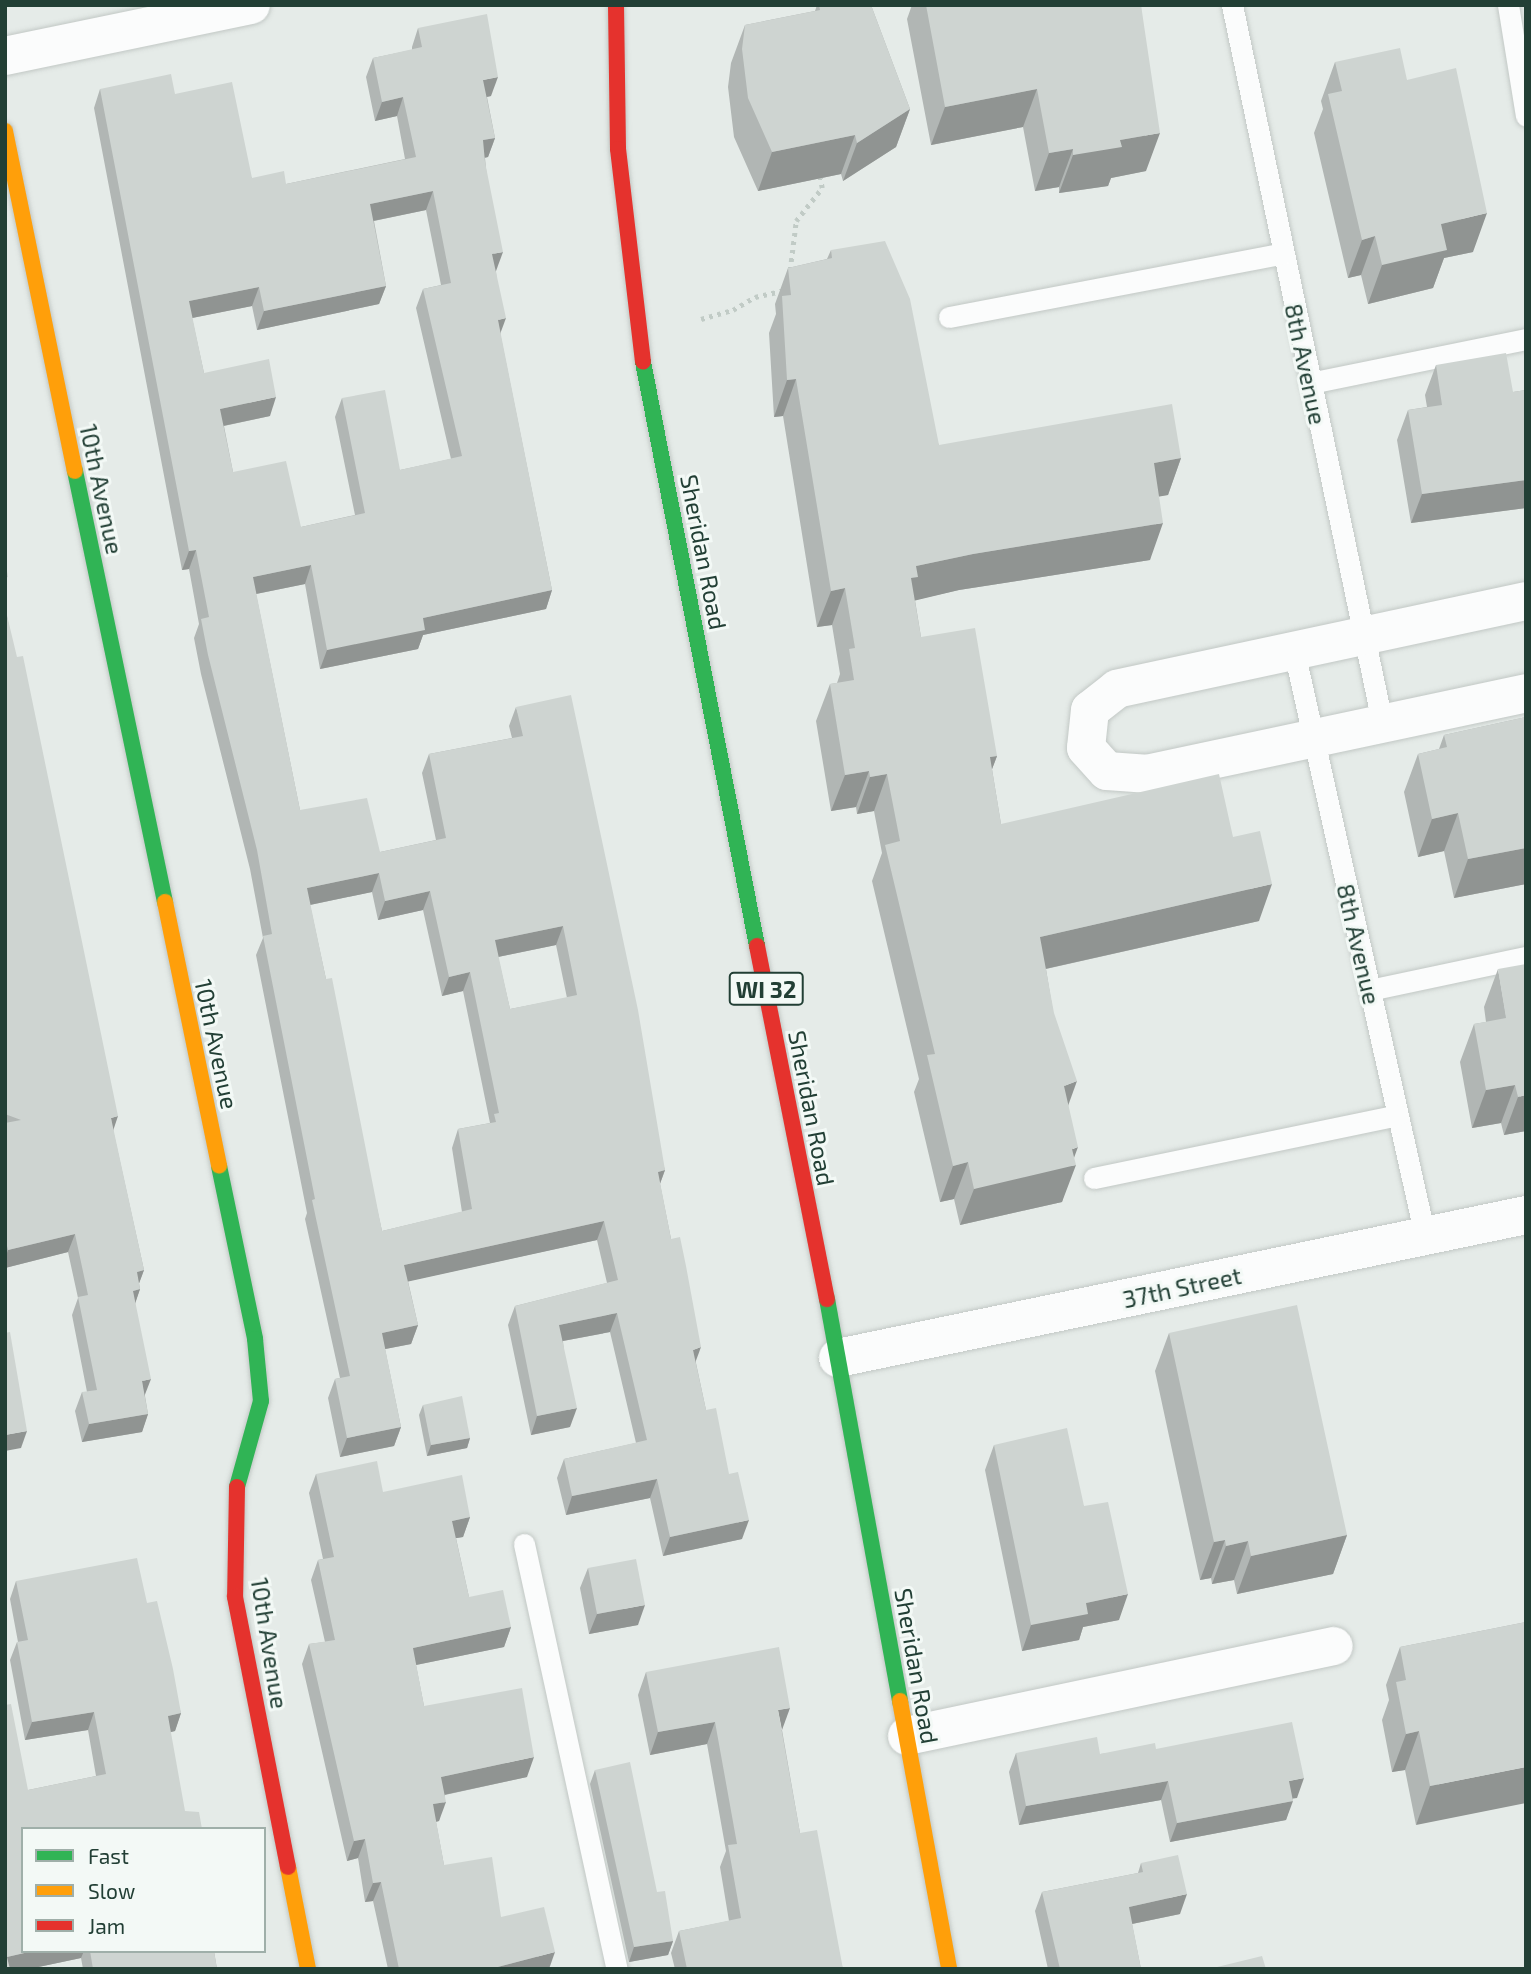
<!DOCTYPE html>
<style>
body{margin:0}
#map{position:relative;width:1531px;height:1974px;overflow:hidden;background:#e5ebe8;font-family:"Exo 2",sans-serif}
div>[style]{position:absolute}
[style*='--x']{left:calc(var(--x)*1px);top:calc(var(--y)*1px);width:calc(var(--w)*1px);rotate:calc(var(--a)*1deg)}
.path>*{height:4.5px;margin-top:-2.25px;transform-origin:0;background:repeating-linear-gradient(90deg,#c1cbc6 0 3.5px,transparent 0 8.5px)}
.roads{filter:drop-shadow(0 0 2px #c2c8c5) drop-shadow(0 0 2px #c2c8c5)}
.lane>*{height:21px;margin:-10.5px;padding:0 10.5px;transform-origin:10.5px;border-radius:10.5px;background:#fbfcfc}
.street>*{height:38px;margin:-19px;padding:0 19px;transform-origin:19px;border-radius:19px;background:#fbfcfc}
.fast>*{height:16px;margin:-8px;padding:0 8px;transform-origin:8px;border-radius:8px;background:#30b455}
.slow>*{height:16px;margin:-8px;padding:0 8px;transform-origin:8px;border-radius:8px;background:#ff9f0a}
.jam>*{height:16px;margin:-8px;padding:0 8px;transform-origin:8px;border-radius:8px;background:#e5322d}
.wall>*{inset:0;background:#b1b6b4}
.shaded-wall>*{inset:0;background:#909492}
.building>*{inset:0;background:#ced4d1}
span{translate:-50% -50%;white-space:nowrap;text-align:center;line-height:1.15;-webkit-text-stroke:6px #f3f9f6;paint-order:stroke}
.shield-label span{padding:2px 5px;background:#f3f9f6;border:2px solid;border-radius:5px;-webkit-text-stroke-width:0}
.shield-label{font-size:23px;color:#223f35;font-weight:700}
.street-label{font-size:24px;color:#223f35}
.frame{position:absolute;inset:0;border:7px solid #223f35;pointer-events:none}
.legend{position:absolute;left:21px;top:1827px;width:245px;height:126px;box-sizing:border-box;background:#f3f9f6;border:2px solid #9fafa9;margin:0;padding:9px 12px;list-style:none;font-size:21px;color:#223f35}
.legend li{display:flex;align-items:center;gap:14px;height:35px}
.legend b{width:35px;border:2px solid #9fafa9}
</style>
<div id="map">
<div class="path">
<i style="--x:790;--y:270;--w:49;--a:-83"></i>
<i style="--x:796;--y:221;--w:42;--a:-51.8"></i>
<i style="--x:822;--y:188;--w:10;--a:-101"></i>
<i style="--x:701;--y:319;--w:33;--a:-16"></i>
<i style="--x:733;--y:310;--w:26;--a:-31"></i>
<i style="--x:755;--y:297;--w:28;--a:-13"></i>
</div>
<div class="roads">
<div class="lane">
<i style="--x:1232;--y:5;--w:733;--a:78.18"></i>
<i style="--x:1508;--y:5;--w:112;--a:80.8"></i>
<i style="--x:949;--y:317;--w:340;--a:-10.8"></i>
<i style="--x:1310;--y:383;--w:220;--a:-11.5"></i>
<i style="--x:1294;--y:651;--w:599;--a:77.38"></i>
<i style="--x:1369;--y:990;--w:160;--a:-11.9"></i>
<i style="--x:1094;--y:1178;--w:310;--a:-11.7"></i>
<i style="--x:524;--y:1544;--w:435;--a:77.7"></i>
</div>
<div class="street">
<i style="--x:5;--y:56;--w:251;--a:-11.7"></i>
<i style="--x:1526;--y:601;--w:418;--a:167.9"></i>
<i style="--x:1117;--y:689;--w:34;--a:142"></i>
<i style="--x:1090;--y:710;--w:38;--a:96"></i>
<i style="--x:1086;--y:748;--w:31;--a:48"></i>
<i style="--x:1107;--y:771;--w:39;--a:4"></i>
<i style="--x:1146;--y:774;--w:389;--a:-12"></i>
<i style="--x:838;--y:1358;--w:703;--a:-11.74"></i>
<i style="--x:907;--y:1736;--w:436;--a:-11.9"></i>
</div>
<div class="fast">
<i style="--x:643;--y:362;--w:595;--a:78.95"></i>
<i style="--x:75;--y:471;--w:440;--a:78.2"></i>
<i style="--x:219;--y:1166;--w:177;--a:78.2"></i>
<i style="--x:255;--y:1339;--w:62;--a:84.5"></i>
<i style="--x:261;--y:1401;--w:89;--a:105.6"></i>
<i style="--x:827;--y:1299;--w:409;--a:79.7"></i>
</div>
<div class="slow">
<i style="--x:5;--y:131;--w:347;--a:78.4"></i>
<i style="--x:165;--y:902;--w:269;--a:78.4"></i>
<i style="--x:900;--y:1701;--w:272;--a:79.6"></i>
<i style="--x:288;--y:1867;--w:104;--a:78.9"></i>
</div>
<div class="jam">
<i style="--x:616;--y:5;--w:144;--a:89.2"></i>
<i style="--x:618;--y:149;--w:214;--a:83.3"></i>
<i style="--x:757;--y:946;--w:360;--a:78.8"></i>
<i style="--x:237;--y:1487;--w:110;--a:91"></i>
<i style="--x:235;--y:1597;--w:275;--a:78.9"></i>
</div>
</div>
<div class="wall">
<i style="clip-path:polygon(817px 5px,871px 5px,910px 109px,896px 147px,843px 181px,841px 174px,758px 191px,734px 137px,728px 87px,731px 63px,745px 25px,815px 11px)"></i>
<i style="clip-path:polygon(912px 5px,1141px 5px,1146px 171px,1111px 178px,1108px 186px,1059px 193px,1059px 187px,1035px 191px,1023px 127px,931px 145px,907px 19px)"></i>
<i style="clip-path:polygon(evenodd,418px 28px,491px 96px,487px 97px,495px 138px,488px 157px,485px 158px,496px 271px,500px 333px,552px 590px,546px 609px,423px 635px,418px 649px,320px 669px,305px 584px,256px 594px,300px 810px,380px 852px,436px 840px,422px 773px,429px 754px,512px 738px,509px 726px,516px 707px,665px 1170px,660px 1184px,696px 1363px,706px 1410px,742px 1539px,663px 1556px,650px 1498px,566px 1515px,557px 1478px,564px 1459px,636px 1443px,610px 1332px,563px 1341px,570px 1427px,531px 1435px,508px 1325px,515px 1306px,607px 1283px,597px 1240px,408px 1281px,418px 1325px,411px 1344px,385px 1349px,401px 1427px,394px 1446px,340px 1457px,328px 1398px,335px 1379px,340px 1378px,305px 1219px,307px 1213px,256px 955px,263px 938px,250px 869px,201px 674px,194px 638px,199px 624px,189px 569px,182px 570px,94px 108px,100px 89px,175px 94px,252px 178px,286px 184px,405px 159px,397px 116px,375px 121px,366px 77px,373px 58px,412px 50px,412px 47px,418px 28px,426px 210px,441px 285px,423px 289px,416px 308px,451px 459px,400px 470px,342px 398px,335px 417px,355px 515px,301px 527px,233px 472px,224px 426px,270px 416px,204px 373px,192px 318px,252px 306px,257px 330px,379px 304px,386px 286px,374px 221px,426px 210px,418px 28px,372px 892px,378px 920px,423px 910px,442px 996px,463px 991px,490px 1123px,458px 1129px,452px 1148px,462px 1212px,382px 1231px,326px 979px,310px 905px,372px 892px,418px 28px,556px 945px,567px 998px,510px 1009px,498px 957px,556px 945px)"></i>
<i style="clip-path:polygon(1335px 62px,1407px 80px,1473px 252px,1444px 258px,1433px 288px,1368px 304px,1361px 275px,1348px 278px,1314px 133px,1323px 109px,1321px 101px)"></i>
<i style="clip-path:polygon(831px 250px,939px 445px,1181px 458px,1168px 495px,1159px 496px,1150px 560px,959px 590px,915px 600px,921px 637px,997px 756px,992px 769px,1001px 824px,1233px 837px,1259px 921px,1046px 969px,1068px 1105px,1074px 1158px,1062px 1202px,960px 1225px,954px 1199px,940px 1202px,914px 1092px,919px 1079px,872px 881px,882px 853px,874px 811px,857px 814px,856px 807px,831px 811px,816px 721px,830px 684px,837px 683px,840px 674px,832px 625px,817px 627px,783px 416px,774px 417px,769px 333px,776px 314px,775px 304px,788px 268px,827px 259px)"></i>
<i style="clip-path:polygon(1436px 365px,1513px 392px,1526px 390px,1526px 508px,1411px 523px,1397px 440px,1408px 410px,1427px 407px,1425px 395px)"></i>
<i style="clip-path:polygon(5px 607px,113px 1130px,144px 1270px,139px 1283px,140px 1289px,135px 1303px,145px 1396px,148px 1414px,142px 1432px,82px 1442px,75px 1411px,82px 1392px,87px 1392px,72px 1315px,78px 1298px,68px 1252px,5px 1268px)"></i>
<i style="clip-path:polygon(1526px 717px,1526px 884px,1454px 898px,1444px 851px,1418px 857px,1404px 792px,1418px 754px,1439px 749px,1444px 735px)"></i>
<i style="clip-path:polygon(1498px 969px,1526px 1131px,1504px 1135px,1501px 1123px,1472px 1128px,1460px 1062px,1474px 1024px,1486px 1022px,1484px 1007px)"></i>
<i style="clip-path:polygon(1169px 1333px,1347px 1535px,1333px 1574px,1237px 1594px,1234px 1580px,1212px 1584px,1211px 1578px,1200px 1580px,1155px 1371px)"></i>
<i style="clip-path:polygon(423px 1405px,470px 1438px,467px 1448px,427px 1456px,419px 1415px)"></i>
<i style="clip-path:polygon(994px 1445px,1084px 1506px,1119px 1620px,1083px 1627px,1079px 1640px,1022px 1651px,985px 1470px)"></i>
<i style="clip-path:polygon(316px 1474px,383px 1492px,470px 1517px,463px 1537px,456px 1538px,469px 1597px,511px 1627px,504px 1647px,416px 1665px,424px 1706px,527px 1777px,445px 1795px,439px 1821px,436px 1822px,444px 1865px,501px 1917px,549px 1969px,388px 1969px,373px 1901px,365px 1902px,358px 1858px,347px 1861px,302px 1664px,309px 1644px,325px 1642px,311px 1580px,318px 1560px,323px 1559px,309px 1493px)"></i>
<i style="clip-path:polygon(588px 1568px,638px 1625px,589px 1634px,580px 1588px)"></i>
<i style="clip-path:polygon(16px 1581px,147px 1603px,181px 1713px,175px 1731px,171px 1732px,23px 1951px,214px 1951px,217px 1969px,83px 1969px,81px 1958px,29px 1969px,5px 1969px,28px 1790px,96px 1776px,88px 1730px,25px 1740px,10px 1660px,17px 1642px,18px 1642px,10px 1599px)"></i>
<i style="clip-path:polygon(1526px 1622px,1416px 1825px,1405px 1770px,1392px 1772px,1382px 1720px,1389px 1700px,1386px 1685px,1400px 1647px)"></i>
<i style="clip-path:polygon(646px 1672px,782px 1730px,800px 1833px,843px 1969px,675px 1969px,671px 1953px,679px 1931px,729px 1921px,720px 1867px,726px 1851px,707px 1744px,650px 1755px,638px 1695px)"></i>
<i style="clip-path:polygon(1156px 1749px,1297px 1798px,1293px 1798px,1286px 1820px,1170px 1842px,1161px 1800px,1019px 1825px,1009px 1772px,1016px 1753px,1100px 1754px)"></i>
<i style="clip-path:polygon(595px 1770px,673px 1941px,668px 1955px,629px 1962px,590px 1784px)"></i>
<i style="clip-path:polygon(1141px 1863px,1180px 1914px,1132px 1924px,1141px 1969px,1048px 1969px,1035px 1911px,1042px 1892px,1138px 1873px)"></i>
</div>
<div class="shaded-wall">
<i style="clip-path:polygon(498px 77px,491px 96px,476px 99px,483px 80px)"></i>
<i style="clip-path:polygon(1037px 89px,1023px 127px,931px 145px,945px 107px)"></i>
<i style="clip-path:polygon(403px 97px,397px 116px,375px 121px,382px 102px)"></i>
<i style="clip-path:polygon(910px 109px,896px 147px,843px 181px,857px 143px)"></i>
<i style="clip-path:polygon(1160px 133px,1146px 171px,1111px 178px,1108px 186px,1059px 193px,1073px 155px,1120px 140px)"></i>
<i style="clip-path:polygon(855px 135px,841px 174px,758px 191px,772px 152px)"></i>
<i style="clip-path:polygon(495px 138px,488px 157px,476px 159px,483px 140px)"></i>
<i style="clip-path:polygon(1073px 149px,1059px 187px,1035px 191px,1049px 153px)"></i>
<i style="clip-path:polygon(433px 191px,426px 210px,363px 223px,370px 204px)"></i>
<i style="clip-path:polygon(1487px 213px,1473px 252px,1444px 258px,1433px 288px,1368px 304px,1382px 265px,1441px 224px)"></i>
<i style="clip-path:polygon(1375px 236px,1361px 275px,1348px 278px,1362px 240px)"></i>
<i style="clip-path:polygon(503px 252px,496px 271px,485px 273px,492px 254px)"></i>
<i style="clip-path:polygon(386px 286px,379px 304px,257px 330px,264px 311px)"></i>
<i style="clip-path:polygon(259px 287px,252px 306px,182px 320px,189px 301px)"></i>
<i style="clip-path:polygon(506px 318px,499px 337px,498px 320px)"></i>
<i style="clip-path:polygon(796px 379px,783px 416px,774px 417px,787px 380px)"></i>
<i style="clip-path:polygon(276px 397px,270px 416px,213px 428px,220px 409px)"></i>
<i style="clip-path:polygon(1181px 458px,1168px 495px,1140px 500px,1154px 463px)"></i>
<i style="clip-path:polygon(1526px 480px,1526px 508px,1411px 523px,1422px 494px)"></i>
<i style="clip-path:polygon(1163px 523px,1150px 560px,959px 590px,909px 602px,911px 578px,916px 566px,973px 554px)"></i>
<i style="clip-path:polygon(196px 550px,189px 569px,182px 570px,189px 551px)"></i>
<i style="clip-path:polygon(311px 565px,305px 584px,246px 596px,253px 577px)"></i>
<i style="clip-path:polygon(845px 588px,832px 625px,817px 627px,831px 591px)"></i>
<i style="clip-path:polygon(552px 590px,546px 609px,423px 635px,418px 649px,320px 669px,327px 650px,423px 618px)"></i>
<i style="clip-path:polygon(997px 756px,983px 793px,990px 757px)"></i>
<i style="clip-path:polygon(869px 771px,856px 807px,831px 811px,845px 775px)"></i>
<i style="clip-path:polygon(887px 774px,874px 811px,857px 814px,870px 777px)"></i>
<i style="clip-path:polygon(1458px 813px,1444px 851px,1418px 857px,1432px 819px)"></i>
<i style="clip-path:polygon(1526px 848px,1526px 884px,1454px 898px,1468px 859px)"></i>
<i style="clip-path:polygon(379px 873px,372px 892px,300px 907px,307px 888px)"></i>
<i style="clip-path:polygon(1272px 884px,1259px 921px,1027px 973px,1040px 937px)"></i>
<i style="clip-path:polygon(430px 891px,423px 910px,378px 920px,385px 901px)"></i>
<i style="clip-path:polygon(563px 926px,556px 945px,488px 959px,495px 940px)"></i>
<i style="clip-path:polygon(470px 972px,463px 991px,442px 996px,449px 977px)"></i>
<i style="clip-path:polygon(1077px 1081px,1064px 1117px,1064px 1086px)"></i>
<i style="clip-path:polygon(1515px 1085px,1501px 1123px,1472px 1128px,1486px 1090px)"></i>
<i style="clip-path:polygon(1526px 1095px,1526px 1131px,1504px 1135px,1518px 1097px)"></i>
<i style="clip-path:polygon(118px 1116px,112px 1134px,111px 1118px)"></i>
<i style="clip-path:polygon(1078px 1147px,1071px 1166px,1076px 1165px,1062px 1202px,960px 1225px,974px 1189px)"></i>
<i style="clip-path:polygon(968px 1162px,954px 1199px,940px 1202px,953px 1166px)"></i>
<i style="clip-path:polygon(665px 1170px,658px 1189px,658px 1172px)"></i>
<i style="clip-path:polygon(604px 1221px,597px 1240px,397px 1284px,404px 1265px)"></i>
<i style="clip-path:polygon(75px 1234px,68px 1252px,5px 1268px,5px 1259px,8px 1250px)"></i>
<i style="clip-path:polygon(144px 1270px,137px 1289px,137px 1272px)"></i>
<i style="clip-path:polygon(140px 1289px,134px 1307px,133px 1291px)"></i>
<i style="clip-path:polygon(617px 1313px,610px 1332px,552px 1343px,559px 1325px)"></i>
<i style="clip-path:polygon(418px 1325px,411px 1344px,375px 1351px,382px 1333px)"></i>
<i style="clip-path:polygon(701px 1347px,694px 1366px,693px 1350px)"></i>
<i style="clip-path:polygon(151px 1379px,144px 1397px,142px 1381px)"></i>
<i style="clip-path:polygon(577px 1408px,570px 1427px,531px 1435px,537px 1416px)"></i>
<i style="clip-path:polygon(148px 1414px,142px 1432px,82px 1442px,89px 1424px)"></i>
<i style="clip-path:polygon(401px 1427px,394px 1446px,340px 1457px,347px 1438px)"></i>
<i style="clip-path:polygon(27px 1431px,21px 1448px,5px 1451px,5px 1435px)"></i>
<i style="clip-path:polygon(470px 1438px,467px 1448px,427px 1456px,431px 1445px)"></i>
<i style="clip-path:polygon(657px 1479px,650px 1498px,566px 1515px,572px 1496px)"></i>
<i style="clip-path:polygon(470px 1517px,463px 1537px,445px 1540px,452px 1521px)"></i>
<i style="clip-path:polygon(749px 1520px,742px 1539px,663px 1556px,670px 1537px)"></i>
<i style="clip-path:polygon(1347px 1535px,1333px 1574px,1237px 1594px,1251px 1556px)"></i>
<i style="clip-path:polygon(1225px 1540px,1211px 1578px,1200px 1580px,1214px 1542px)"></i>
<i style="clip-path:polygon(1248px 1541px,1234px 1580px,1212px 1584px,1226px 1546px)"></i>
<i style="clip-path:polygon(1128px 1594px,1119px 1620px,1083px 1627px,1079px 1640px,1022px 1651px,1031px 1625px,1086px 1603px)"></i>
<i style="clip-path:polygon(645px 1605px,638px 1625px,589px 1634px,597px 1614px)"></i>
<i style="clip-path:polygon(511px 1627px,504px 1647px,406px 1667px,413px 1648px)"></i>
<i style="clip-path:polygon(790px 1708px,782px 1730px,778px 1710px)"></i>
<i style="clip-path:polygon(94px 1712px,88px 1730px,25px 1740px,32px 1722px)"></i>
<i style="clip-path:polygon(181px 1713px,175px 1731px,162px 1734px,168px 1716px)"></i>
<i style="clip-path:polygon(715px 1722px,707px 1744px,650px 1755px,658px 1732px)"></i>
<i style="clip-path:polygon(1419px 1731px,1405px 1770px,1392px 1772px,1406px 1734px)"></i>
<i style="clip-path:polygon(534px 1757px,527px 1777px,434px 1797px,441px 1777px)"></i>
<i style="clip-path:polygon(1526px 1767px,1526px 1803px,1416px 1825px,1430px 1786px)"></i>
<i style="clip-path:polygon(1304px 1778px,1297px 1798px,1282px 1800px,1289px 1781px)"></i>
<i style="clip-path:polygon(1168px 1781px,1161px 1800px,1019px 1825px,1026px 1806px)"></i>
<i style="clip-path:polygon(1293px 1801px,1286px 1820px,1170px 1842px,1177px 1823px)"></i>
<i style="clip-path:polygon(446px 1802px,439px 1821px,426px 1824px,433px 1804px)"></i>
<i style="clip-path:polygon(365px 1839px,358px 1858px,347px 1861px,354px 1841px)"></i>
<i style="clip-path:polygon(381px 1882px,373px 1901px,365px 1902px,373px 1883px)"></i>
<i style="clip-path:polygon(1187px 1894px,1180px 1914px,1122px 1926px,1129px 1907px)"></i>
<i style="clip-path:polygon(673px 1941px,668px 1955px,629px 1962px,634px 1947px)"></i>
<i style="clip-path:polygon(33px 1951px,84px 1951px,81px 1958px,29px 1969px,5px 1969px,7px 1957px)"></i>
<i style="clip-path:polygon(555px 1952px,549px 1969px,490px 1969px)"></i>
</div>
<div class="building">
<i style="clip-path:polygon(819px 5px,871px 5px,910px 109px,857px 143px,855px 135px,772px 152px,748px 98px,742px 49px,745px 25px,820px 10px)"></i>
<i style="clip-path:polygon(926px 5px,1141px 5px,1160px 133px,1120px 140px,1122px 147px,1073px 155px,1073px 149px,1049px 153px,1037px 89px,945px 107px)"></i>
<i style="clip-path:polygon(evenodd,487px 14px,498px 77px,483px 80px,495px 138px,483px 140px,485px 162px,503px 252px,492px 254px,506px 318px,498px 320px,552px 590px,423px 618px,425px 630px,327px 650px,311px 565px,253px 577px,300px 810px,367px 798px,380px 852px,446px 838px,429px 754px,523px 736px,516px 707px,571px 695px,638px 1010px,665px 1170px,658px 1172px,671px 1239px,680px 1237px,686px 1266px,701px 1347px,693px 1350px,706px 1410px,716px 1408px,729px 1474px,738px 1472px,749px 1520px,670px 1537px,657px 1479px,572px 1496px,564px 1459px,647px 1440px,617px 1313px,559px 1325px,577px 1408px,537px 1416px,515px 1306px,618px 1280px,604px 1221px,404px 1265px,418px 1325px,382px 1333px,401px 1427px,347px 1438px,335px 1379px,350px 1376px,312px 1200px,315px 1199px,263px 936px,272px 934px,257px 850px,208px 655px,201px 619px,209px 617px,196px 550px,189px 551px,100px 89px,171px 74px,175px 94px,232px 82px,252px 178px,284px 171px,286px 184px,416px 157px,403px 97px,382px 102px,373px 58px,422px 47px,418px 28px,487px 14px,433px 191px,451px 283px,423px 289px,462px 456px,400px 470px,385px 390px,342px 398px,365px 513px,301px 527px,286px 461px,233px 472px,220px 409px,276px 397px,269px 359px,204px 373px,189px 301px,259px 287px,264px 311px,386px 286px,370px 204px,433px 191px,487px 14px,379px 873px,385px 901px,430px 891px,449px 977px,470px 972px,499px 1113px,494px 1114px,496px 1122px,458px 1129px,472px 1209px,382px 1231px,332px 978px,326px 979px,307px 888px,379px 873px,487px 14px,563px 926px,577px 995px,510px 1009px,495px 940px,563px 926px)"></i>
<i style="clip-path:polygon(1400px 48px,1407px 80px,1456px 68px,1487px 213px,1441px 224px,1447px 250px,1382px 265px,1375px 236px,1362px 240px,1328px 94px,1342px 91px,1335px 62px)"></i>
<i style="clip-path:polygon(885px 241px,910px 299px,939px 445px,1172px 404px,1181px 458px,1154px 463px,1163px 523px,973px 554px,916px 566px,918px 577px,911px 578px,921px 637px,975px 628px,997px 756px,990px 757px,1001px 824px,1219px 774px,1233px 837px,1260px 831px,1272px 884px,1040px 937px,1054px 1013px,1077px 1081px,1064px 1086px,1078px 1147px,1072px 1149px,1076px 1165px,974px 1189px,968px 1162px,953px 1166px,927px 1055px,935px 1054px,885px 845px,900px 841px,887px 774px,870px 777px,869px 771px,845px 775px,830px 684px,854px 680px,849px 649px,855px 648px,845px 588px,831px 591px,796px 379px,787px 380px,782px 296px,791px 295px,788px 268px,832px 258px,831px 250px)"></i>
<i style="clip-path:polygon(1506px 353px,1513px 392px,1526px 390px,1526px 480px,1422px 494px,1408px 410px,1442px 405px,1436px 365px)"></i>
<i style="clip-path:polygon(5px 560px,8px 577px,5px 578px)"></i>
<i style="clip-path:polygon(5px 607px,17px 657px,23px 656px,118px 1116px,111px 1118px,144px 1270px,137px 1272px,140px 1289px,133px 1291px,151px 1379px,142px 1381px,148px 1414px,89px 1424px,82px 1392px,97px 1390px,78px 1297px,88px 1295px,75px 1234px,8px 1250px,5px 1238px,5px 1123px,21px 1120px,5px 1114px)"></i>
<i style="clip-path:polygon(1526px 717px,1526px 848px,1468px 859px,1458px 813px,1432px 819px,1418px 754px,1447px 747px,1444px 735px)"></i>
<i style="clip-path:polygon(1526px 964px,1526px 1095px,1518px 1097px,1515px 1085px,1486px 1090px,1474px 1024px,1506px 1018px,1498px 969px)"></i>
<i style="clip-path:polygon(1297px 1305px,1347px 1535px,1251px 1556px,1248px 1541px,1226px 1546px,1225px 1540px,1214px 1542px,1169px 1333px)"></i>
<i style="clip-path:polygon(10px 1332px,27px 1431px,5px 1435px,5px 1333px)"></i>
<i style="clip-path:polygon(462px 1396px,470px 1438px,431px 1445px,423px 1405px)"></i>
<i style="clip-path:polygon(1067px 1428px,1084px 1506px,1108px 1502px,1128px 1594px,1086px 1603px,1088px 1614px,1031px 1625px,994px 1445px)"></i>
<i style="clip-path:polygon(377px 1461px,383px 1492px,462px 1475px,470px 1517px,452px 1521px,469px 1597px,503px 1590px,511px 1627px,413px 1648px,424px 1706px,522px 1688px,534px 1757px,441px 1777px,446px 1802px,433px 1804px,444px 1865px,492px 1857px,501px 1917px,544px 1907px,555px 1952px,490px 1969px,399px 1969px,381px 1882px,373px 1883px,365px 1839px,354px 1841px,309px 1644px,335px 1640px,318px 1560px,334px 1557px,316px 1474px)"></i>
<i style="clip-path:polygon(137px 1558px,147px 1603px,157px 1601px,173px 1669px,181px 1713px,168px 1716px,185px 1811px,199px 1812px,202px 1829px,23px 1829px,23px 1951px,33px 1951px,7px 1957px,10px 1969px,5px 1969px,5px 1705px,11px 1704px,28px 1790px,106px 1774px,94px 1712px,32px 1722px,17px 1642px,28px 1640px,16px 1581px)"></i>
<i style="clip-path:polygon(636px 1559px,645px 1605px,597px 1614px,588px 1568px)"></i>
<i style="clip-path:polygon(1526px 1622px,1526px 1767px,1430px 1786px,1419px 1731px,1406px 1734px,1396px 1682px,1406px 1680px,1400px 1647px)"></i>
<i style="clip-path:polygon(779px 1647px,790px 1708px,778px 1710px,800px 1833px,817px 1830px,843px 1969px,687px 1969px,679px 1931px,741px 1918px,728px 1845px,737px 1844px,715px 1722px,658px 1732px,646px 1672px)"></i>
<i style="clip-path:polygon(1292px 1722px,1304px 1778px,1289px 1781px,1293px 1801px,1177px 1823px,1168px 1781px,1026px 1806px,1016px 1753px,1097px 1737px,1100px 1754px,1155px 1743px,1156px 1749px)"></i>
<i style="clip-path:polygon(630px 1762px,657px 1892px,665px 1891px,673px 1941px,634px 1947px,595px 1770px)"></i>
<i style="clip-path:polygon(1178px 1855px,1187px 1894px,1129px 1907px,1141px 1969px,1060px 1969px,1042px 1892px,1143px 1872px,1141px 1863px)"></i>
<i style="clip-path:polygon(90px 1951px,214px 1951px,217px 1969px,93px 1969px)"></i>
<i style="clip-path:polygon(1262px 1956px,1266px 1969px,1209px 1969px)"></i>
</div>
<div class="shield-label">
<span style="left:766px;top:989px">WI 32</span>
</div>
<div class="street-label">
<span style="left:1306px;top:364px;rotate:78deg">8th Avenue</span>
<span style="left:102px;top:489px;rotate:78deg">10th Avenue</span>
<span style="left:704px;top:552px;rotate:79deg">Sheridan Road</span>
<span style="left:1359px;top:944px;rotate:77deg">8th Avenue</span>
<span style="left:217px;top:1044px;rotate:78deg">10th Avenue</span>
<span style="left:812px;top:1108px;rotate:79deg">Sheridan Road</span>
<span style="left:1182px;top:1287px;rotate:-12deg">37th Street</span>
<span style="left:270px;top:1643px;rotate:81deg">10th Avenue</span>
<span style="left:917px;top:1666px;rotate:80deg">Sheridan Road</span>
</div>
<div class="frame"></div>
<ul class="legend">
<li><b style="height:9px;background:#30b455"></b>Fast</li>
<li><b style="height:9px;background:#ff9f0a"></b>Slow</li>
<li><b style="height:9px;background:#e5322d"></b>Jam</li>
</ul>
</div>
